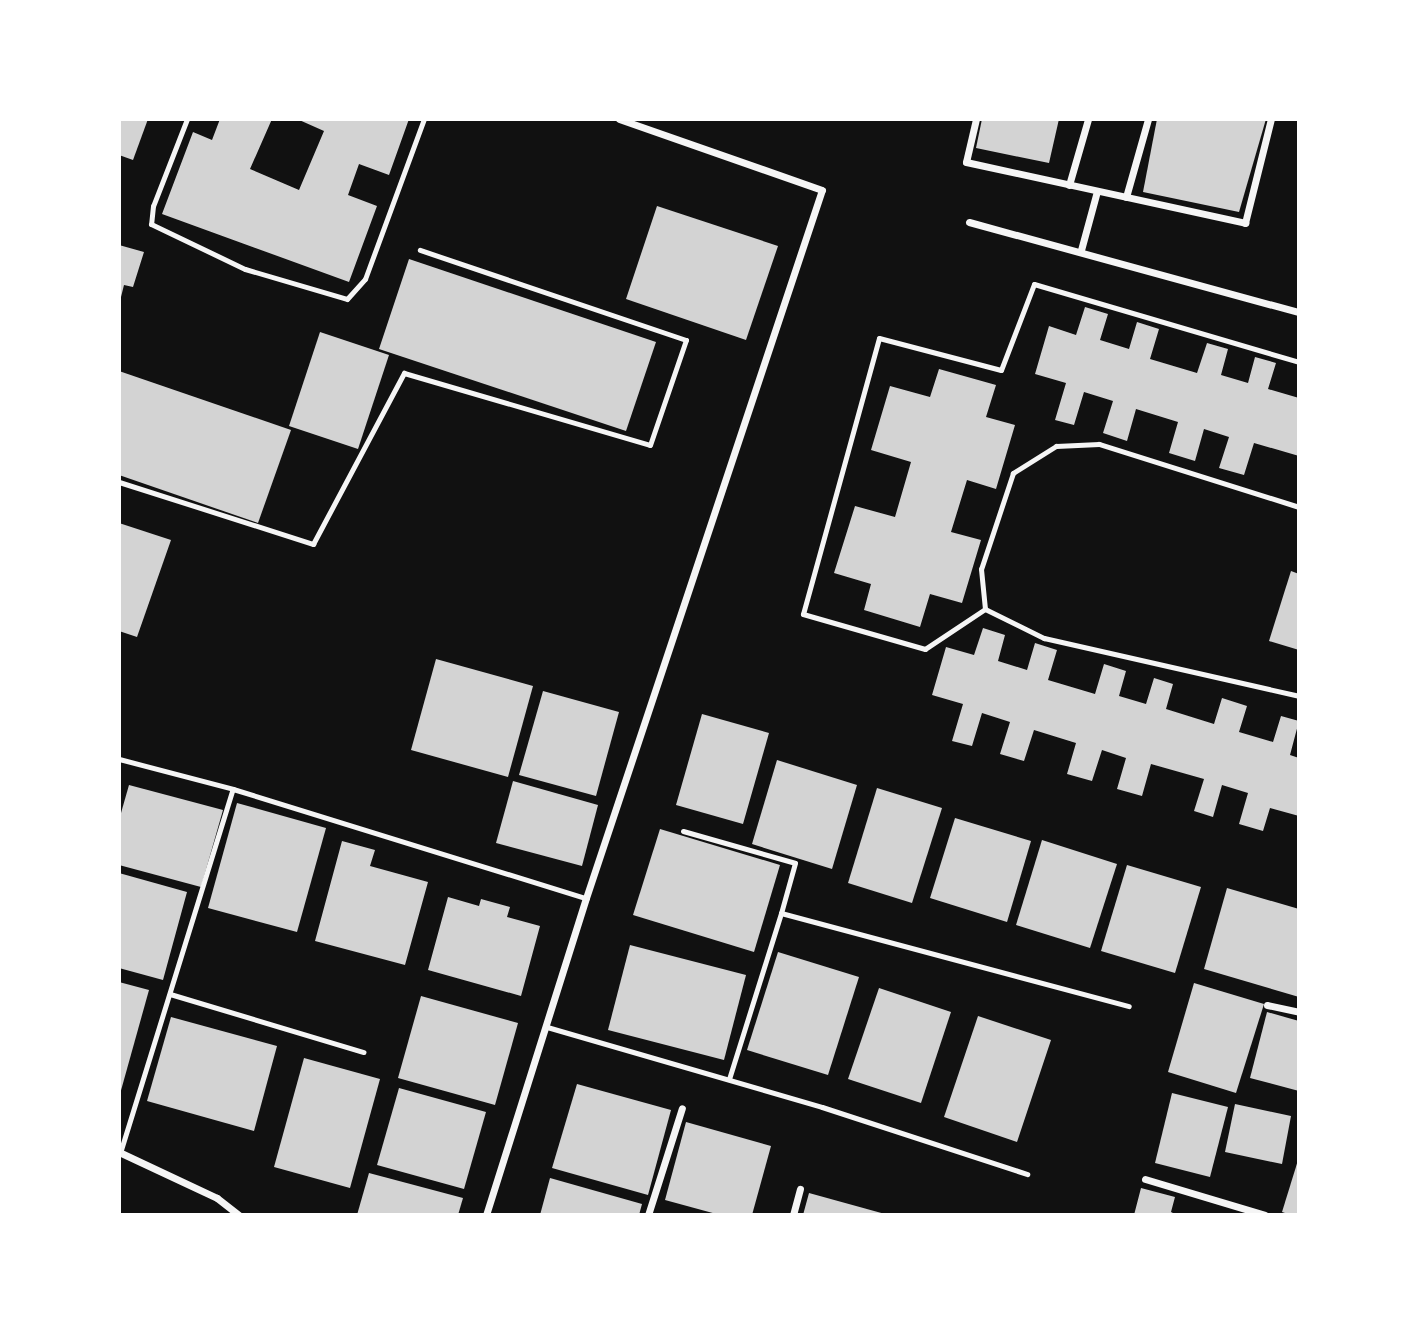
<!DOCTYPE html>
<style>
body{margin:0}
#map{position:relative;width:1418px;height:1334px;overflow:hidden;background:#111;font-family:"Asap Condensed",sans-serif}
div>[style]{position:absolute}
[style*='--x']{left:calc(var(--x)*1px);top:calc(var(--y)*1px);width:calc(var(--w)*1px);rotate:calc(var(--a)*1deg)}
.building>*{inset:0;background:#d3d3d3}
.service>*{height:5px;margin:-2.5px;padding:0 2.5px;transform-origin:2.5px;border-radius:2.5px;background:#f5f5f5}
.minor>*{height:7px;margin:-3.5px;padding:0 3.5px;transform-origin:3.5px;border-radius:3.5px;background:#f5f5f5}
span{translate:-50% -50%;white-space:nowrap;text-align:center;line-height:1.15;-webkit-text-stroke:7px #fff;paint-order:stroke}
.frame{position:absolute;inset:0;border:121px solid #fff;pointer-events:none}
</style>
<div id="map">
<div class="building">
<i style="clip-path:polygon(119px 119px,148px 119px,133px 160px,119px 155px)"></i>
<i style="clip-path:polygon(220px 119px,272px 119px,250px 169px,299px 190px,324px 131px,297px 119px,409px 119px,389px 175px,359px 164px,348px 195px,377px 206px,349px 282px,162px 214px,193px 132px,212px 140px)"></i>
<i style="clip-path:polygon(982px 119px,1059px 119px,1049px 163px,976px 148px)"></i>
<i style="clip-path:polygon(1157px 119px,1266px 119px,1239px 212px,1143px 192px)"></i>
<i style="clip-path:polygon(657px 206px,778px 246px,746px 340px,626px 299px)"></i>
<i style="clip-path:polygon(119px 245px,144px 252px,133px 287px,124px 285px,120px 301px)"></i>
<i style="clip-path:polygon(409px 259px,656px 342px,626px 431px,379px 349px)"></i>
<i style="clip-path:polygon(1085px 307px,1108px 314px,1100px 340px,1129px 349px,1137px 322px,1159px 329px,1150px 359px,1197px 373px,1207px 343px,1228px 349px,1221px 375px,1248px 383px,1255px 357px,1276px 363px,1268px 389px,1299px 398px,1299px 456px,1254px 443px,1244px 475px,1219px 468px,1229px 437px,1204px 429px,1195px 461px,1169px 453px,1178px 422px,1136px 409px,1127px 441px,1103px 433px,1113px 401px,1084px 392px,1074px 425px,1055px 420px,1066px 383px,1035px 374px,1049px 326px,1076px 335px)"></i>
<i style="clip-path:polygon(320px 332px,389px 355px,358px 449px,289px 426px)"></i>
<i style="clip-path:polygon(939px 369px,996px 385px,986px 417px,1015px 425px,996px 489px,967px 480px,951px 532px,981px 540px,962px 603px,930px 594px,920px 627px,864px 610px,871px 584px,834px 573px,855px 506px,895px 517px,911px 462px,871px 450px,890px 386px,930px 397px)"></i>
<i style="clip-path:polygon(119px 371px,291px 430px,258px 523px,119px 475px)"></i>
<i style="clip-path:polygon(119px 523px,171px 540px,137px 637px,119px 631px)"></i>
<i style="clip-path:polygon(1291px 571px,1299px 574px,1299px 650px,1269px 641px)"></i>
<i style="clip-path:polygon(983px 628px,1005px 635px,998px 661px,1027px 670px,1035px 643px,1057px 650px,1048px 680px,1095px 694px,1104px 664px,1126px 671px,1119px 696px,1146px 704px,1154px 678px,1173px 684px,1166px 709px,1214px 724px,1222px 698px,1247px 706px,1239px 732px,1273px 742px,1281px 716px,1299px 721px,1290px 755px,1299px 758px,1299px 816px,1270px 808px,1263px 831px,1239px 824px,1248px 793px,1222px 785px,1213px 817px,1194px 811px,1204px 779px,1151px 764px,1142px 796px,1117px 789px,1126px 758px,1102px 750px,1092px 781px,1067px 774px,1076px 743px,1034px 730px,1024px 761px,1000px 754px,1010px 722px,982px 713px,972px 746px,952px 741px,963px 704px,932px 695px,946px 647px,974px 655px)"></i>
<i style="clip-path:polygon(436px 659px,533px 686px,508px 777px,411px 750px)"></i>
<i style="clip-path:polygon(543px 691px,619px 712px,596px 796px,519px 775px)"></i>
<i style="clip-path:polygon(702px 714px,769px 733px,743px 824px,676px 805px)"></i>
<i style="clip-path:polygon(777px 760px,857px 785px,832px 869px,752px 844px)"></i>
<i style="clip-path:polygon(513px 781px,598px 805px,582px 866px,496px 843px)"></i>
<i style="clip-path:polygon(129px 785px,223px 810px,201px 887px,119px 865px,119px 820px)"></i>
<i style="clip-path:polygon(877px 788px,942px 808px,912px 903px,848px 883px)"></i>
<i style="clip-path:polygon(237px 803px,326px 828px,297px 932px,208px 908px)"></i>
<i style="clip-path:polygon(955px 818px,1031px 841px,1007px 922px,930px 898px)"></i>
<i style="clip-path:polygon(660px 829px,780px 865px,754px 952px,633px 915px)"></i>
<i style="clip-path:polygon(1042px 840px,1117px 864px,1090px 948px,1016px 925px)"></i>
<i style="clip-path:polygon(342px 841px,375px 850px,370px 866px,428px 882px,405px 965px,315px 941px)"></i>
<i style="clip-path:polygon(1127px 865px,1201px 887px,1175px 973px,1101px 951px)"></i>
<i style="clip-path:polygon(119px 873px,187px 892px,163px 980px,119px 968px)"></i>
<i style="clip-path:polygon(1227px 888px,1299px 909px,1299px 997px,1204px 969px)"></i>
<i style="clip-path:polygon(448px 897px,479px 906px,481px 899px,510px 907px,507px 917px,540px 926px,521px 996px,428px 970px)"></i>
<i style="clip-path:polygon(630px 945px,746px 975px,724px 1060px,608px 1030px)"></i>
<i style="clip-path:polygon(778px 952px,859px 977px,828px 1075px,747px 1050px)"></i>
<i style="clip-path:polygon(119px 982px,149px 990px,120px 1094px,119px 1093px)"></i>
<i style="clip-path:polygon(1194px 983px,1264px 1004px,1236px 1093px,1168px 1072px)"></i>
<i style="clip-path:polygon(879px 988px,951px 1012px,921px 1103px,848px 1079px)"></i>
<i style="clip-path:polygon(421px 996px,518px 1023px,495px 1105px,398px 1078px)"></i>
<i style="clip-path:polygon(1267px 1012px,1299px 1021px,1299px 1091px,1250px 1078px)"></i>
<i style="clip-path:polygon(978px 1016px,1051px 1040px,1017px 1142px,944px 1117px)"></i>
<i style="clip-path:polygon(171px 1017px,277px 1046px,254px 1131px,147px 1101px)"></i>
<i style="clip-path:polygon(304px 1058px,380px 1079px,350px 1188px,274px 1167px)"></i>
<i style="clip-path:polygon(577px 1084px,671px 1110px,648px 1195px,552px 1168px)"></i>
<i style="clip-path:polygon(399px 1088px,486px 1112px,464px 1189px,377px 1165px)"></i>
<i style="clip-path:polygon(1172px 1093px,1228px 1107px,1210px 1177px,1155px 1163px)"></i>
<i style="clip-path:polygon(1235px 1104px,1291px 1116px,1282px 1164px,1225px 1152px)"></i>
<i style="clip-path:polygon(686px 1122px,771px 1146px,752px 1215px,720px 1215px,665px 1200px)"></i>
<i style="clip-path:polygon(1299px 1157px,1299px 1215px,1291px 1215px,1282px 1212px)"></i>
<i style="clip-path:polygon(369px 1173px,463px 1198px,458px 1215px,357px 1215px)"></i>
<i style="clip-path:polygon(550px 1178px,642px 1204px,639px 1215px,540px 1215px)"></i>
<i style="clip-path:polygon(1141px 1188px,1175px 1197px,1171px 1212px,1177px 1215px,1134px 1215px)"></i>
<i style="clip-path:polygon(809px 1193px,885px 1214px,885px 1215px,803px 1215px)"></i>
</div>
<div class="service">
<i style="--x:187;--y:119;--w:93;--a:111.3"></i>
<i style="--x:153;--y:206;--w:18;--a:96"></i>
<i style="--x:151;--y:224;--w:104;--a:25.6"></i>
<i style="--x:245;--y:269;--w:106;--a:16.4"></i>
<i style="--x:347;--y:299;--w:27;--a:-48"></i>
<i style="--x:365;--y:279;--w:171;--a:-69.8"></i>
<i style="--x:119;--y:482;--w:204;--a:17.7"></i>
<i style="--x:313;--y:544;--w:194;--a:-62"></i>
<i style="--x:404;--y:373;--w:256;--a:16.3"></i>
<i style="--x:650;--y:445;--w:111;--a:-71.1"></i>
<i style="--x:686;--y:340;--w:281;--a:-161.3"></i>
<i style="--x:1299;--y:507;--w:210;--a:-162.5"></i>
<i style="--x:1099;--y:444;--w:43;--a:177.3"></i>
<i style="--x:1056;--y:446;--w:51;--a:147.9"></i>
<i style="--x:1013;--y:473;--w:101;--a:108.4"></i>
<i style="--x:981;--y:569;--w:40;--a:84.3"></i>
<i style="--x:985;--y:609;--w:66;--a:26.2"></i>
<i style="--x:1044;--y:638;--w:262;--a:12.8"></i>
<i style="--x:985;--y:609;--w:72;--a:146.3"></i>
<i style="--x:925;--y:649;--w:127;--a:-164"></i>
<i style="--x:803;--y:614;--w:286;--a:-74.6"></i>
<i style="--x:879;--y:338;--w:126;--a:14.7"></i>
<i style="--x:1001;--y:370;--w:92;--a:-69"></i>
<i style="--x:1034;--y:284;--w:276;--a:16.4"></i>
<i style="--x:119;--y:759;--w:118;--a:14.7"></i>
<i style="--x:233;--y:789;--w:369;--a:17.2"></i>
<i style="--x:683;--y:831;--w:116;--a:15.9"></i>
<i style="--x:795;--y:863;--w:52;--a:105.6"></i>
<i style="--x:781;--y:913;--w:360;--a:15"></i>
<i style="--x:170;--y:994;--w:202;--a:16.7"></i>
<i style="--x:547;--y:1027;--w:286;--a:16.2"></i>
<i style="--x:822;--y:1107;--w:216;--a:18.1"></i>
<i style="--x:729;--y:1079;--w:174;--a:-72.6"></i>
<i style="--x:120;--y:1153;--w:381;--a:-72.8"></i>
</div>
<div class="minor">
<i style="--x:976;--y:119;--w:44;--a:103.1"></i>
<i style="--x:966;--y:162;--w:286;--a:12.3"></i>
<i style="--x:1245;--y:223;--w:107;--a:-76"></i>
<i style="--x:1069;--y:185;--w:69;--a:-73.9"></i>
<i style="--x:1126;--y:197;--w:81;--a:-74.2"></i>
<i style="--x:969;--y:222;--w:342;--a:15.3"></i>
<i style="--x:1081;--y:250;--w:61;--a:-74.8"></i>
<i style="--x:1267;--y:1005;--w:33;--a:12"></i>
<i style="--x:119;--y:1152;--w:108;--a:25.1"></i>
<i style="--x:217;--y:1198;--w:28;--a:38"></i>
<i style="--x:1145;--y:1179;--w:125;--a:16.7"></i>
<i style="--x:486;--y:1215;--w:332;--a:-72.5"></i>
<i style="--x:586;--y:898;--w:746;--a:-71.57"></i>
<i style="--x:822;--y:190;--w:215;--a:-160.7"></i>
<i style="--x:648;--y:1215;--w:112;--a:-72.4"></i>
<i style="--x:793;--y:1215;--w:27;--a:-75"></i>
</div>
<div class="frame"></div>
</div>
